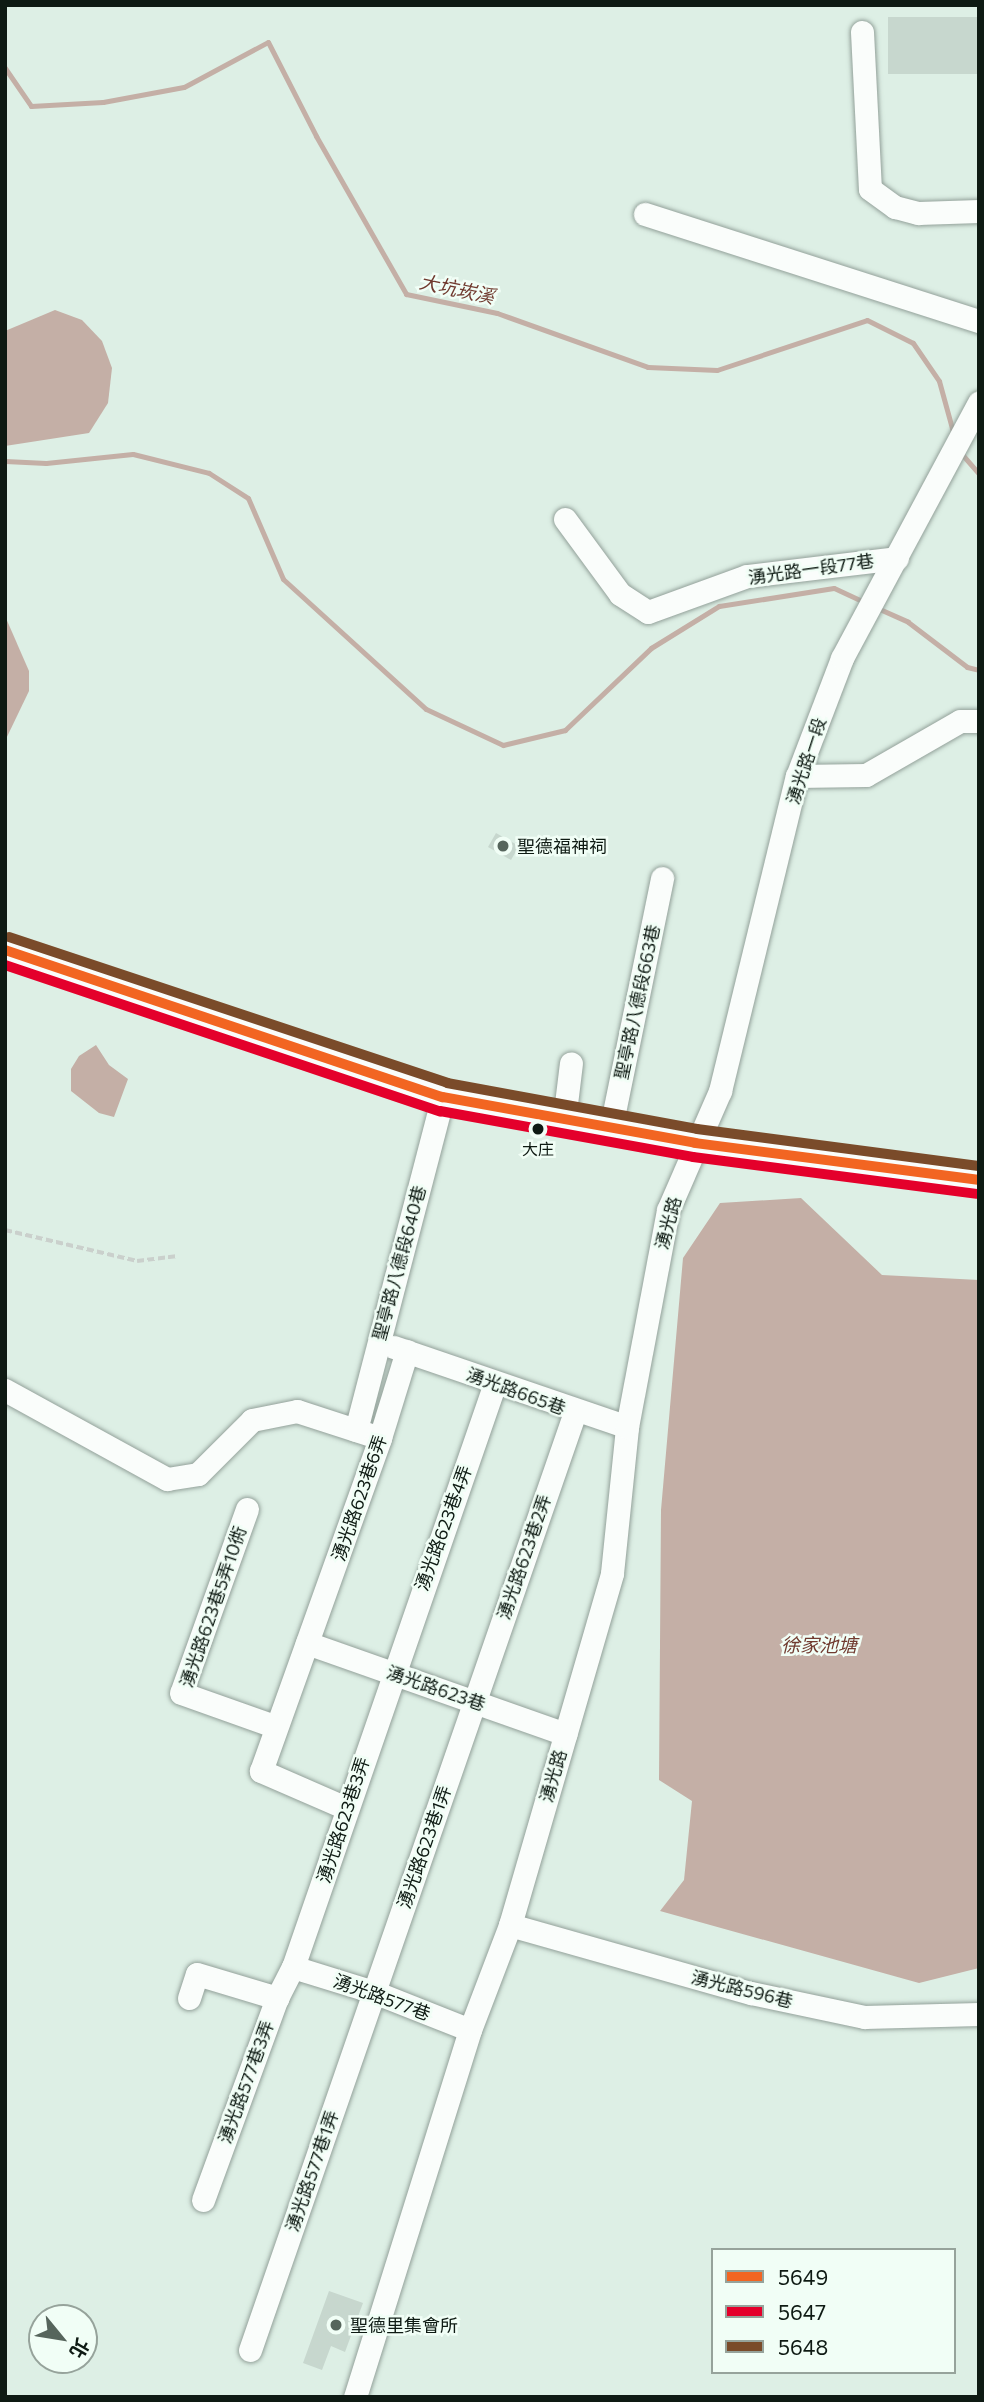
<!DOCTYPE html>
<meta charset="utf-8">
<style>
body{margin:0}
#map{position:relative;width:984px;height:2402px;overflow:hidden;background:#ddefe5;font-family:Commissioner,"Noto Sans TC",sans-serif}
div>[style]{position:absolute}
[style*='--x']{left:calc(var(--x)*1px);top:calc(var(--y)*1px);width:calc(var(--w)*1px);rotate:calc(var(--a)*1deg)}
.water>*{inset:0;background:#c4afa6}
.stream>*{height:5px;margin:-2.5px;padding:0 2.5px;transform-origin:2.5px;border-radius:2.5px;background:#c4afa6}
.building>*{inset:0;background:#c7d7ce}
.path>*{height:3.5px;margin-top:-1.75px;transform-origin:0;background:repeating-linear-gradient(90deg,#cad0cc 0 7px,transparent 0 10.5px)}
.roads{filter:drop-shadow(0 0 2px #93a19a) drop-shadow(0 0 2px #93a19a)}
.minor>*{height:23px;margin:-11.5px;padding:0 11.5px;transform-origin:11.5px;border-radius:11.5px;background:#fafdfb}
.bus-1>*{height:10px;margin:-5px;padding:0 5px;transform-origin:5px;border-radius:5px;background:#f26522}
.bus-2>*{height:10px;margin:-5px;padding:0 5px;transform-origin:5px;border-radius:5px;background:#e4002b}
.bus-3>*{height:10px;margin:-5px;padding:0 5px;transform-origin:5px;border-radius:5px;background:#7a4b2a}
.dots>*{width:19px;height:19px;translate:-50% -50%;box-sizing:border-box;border:4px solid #f1fef6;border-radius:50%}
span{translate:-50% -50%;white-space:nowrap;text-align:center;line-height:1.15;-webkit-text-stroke:5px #f1fef6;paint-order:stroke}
.bus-label{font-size:16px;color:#0e1a13}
.street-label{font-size:18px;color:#0e1a13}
.poi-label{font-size:18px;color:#0e1a13}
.left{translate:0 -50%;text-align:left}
.water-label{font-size:19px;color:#703a2f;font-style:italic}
.frame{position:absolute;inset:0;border:7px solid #0e1a13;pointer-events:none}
.legend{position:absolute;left:711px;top:2248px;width:245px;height:126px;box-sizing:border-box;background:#f1fef6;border:2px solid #96a39b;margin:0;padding:9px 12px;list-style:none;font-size:21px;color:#0e1a13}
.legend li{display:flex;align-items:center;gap:14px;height:35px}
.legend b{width:35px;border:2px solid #96a39b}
.north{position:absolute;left:28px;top:2304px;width:70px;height:70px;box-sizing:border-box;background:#f1fef6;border:2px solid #96a39b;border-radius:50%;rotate:120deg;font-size:19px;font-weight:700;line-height:28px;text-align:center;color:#0e1a13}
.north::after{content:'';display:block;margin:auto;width:24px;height:32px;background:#56655c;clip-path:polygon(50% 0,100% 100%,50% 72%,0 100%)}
</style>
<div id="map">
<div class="water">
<i style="clip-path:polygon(55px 310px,82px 320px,102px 341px,112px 368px,108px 403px,89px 433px,5px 446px,5px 331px)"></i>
<i style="clip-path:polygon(5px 616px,29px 671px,29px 691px,5px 741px)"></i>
<i style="clip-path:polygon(96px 1045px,109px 1065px,128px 1079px,114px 1117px,99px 1113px,71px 1091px,71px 1069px,79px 1056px)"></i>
<i style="clip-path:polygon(801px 1198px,882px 1275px,979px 1280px,979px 1968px,919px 1983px,660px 1911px,684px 1880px,692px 1801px,659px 1780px,661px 1510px,683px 1258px,720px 1203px)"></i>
</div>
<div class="stream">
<i style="--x:5;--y:68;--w:46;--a:55.6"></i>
<i style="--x:31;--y:106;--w:72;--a:-3.2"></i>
<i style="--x:103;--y:102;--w:82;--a:-10.5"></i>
<i style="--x:184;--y:87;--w:95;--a:-28.2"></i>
<i style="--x:268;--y:42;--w:106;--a:62.9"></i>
<i style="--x:316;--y:136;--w:182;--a:60.3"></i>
<i style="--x:406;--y:294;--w:93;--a:11.8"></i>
<i style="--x:497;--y:313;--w:160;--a:19.7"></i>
<i style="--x:648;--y:367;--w:69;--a:2.5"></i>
<i style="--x:717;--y:370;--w:158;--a:-18.4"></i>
<i style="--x:867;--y:320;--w:51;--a:26.6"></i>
<i style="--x:913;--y:343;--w:46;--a:55.6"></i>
<i style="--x:939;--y:381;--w:53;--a:74.6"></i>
<i style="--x:960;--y:452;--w:29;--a:49"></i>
<i style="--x:5;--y:461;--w:41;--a:2.8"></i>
<i style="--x:46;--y:463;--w:87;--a:-5.9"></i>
<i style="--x:133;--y:454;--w:78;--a:14"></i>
<i style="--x:209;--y:473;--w:46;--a:32.7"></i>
<i style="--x:248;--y:498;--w:88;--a:66.6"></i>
<i style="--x:283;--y:579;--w:193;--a:42.3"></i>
<i style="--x:426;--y:709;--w:85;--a:25.1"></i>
<i style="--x:503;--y:745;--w:64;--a:-13.6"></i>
<i style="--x:565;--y:730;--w:119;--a:-43.6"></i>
<i style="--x:651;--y:648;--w:80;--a:-31.7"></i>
<i style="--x:719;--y:606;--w:116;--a:-8.9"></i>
<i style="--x:834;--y:588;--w:35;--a:25"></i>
<i style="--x:875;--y:607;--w:36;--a:24"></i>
<i style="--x:908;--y:622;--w:74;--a:37.3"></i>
<i style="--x:967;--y:667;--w:12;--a:14"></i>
</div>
<div class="building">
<i style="clip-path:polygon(888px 17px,979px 17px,979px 74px,888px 74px)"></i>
<i style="clip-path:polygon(496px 833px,519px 846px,511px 860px,488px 847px)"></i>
<i style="clip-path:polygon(329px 2291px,363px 2303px,345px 2352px,331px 2346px,322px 2370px,303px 2363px)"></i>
</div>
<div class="path">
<i style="--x:5;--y:1230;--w:136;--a:13.2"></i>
<i style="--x:137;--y:1261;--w:41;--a:-7"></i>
</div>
<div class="roads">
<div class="minor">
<i style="--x:862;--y:32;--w:157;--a:87.1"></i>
<i style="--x:870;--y:189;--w:31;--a:36"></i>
<i style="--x:895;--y:207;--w:24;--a:15"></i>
<i style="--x:918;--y:213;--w:61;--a:-1.9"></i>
<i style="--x:645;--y:214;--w:351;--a:17.8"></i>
<i style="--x:565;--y:519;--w:93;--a:53.7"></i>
<i style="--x:620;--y:594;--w:33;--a:33"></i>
<i style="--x:648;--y:612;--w:105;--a:-20"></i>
<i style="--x:747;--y:576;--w:151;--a:-6.8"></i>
<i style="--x:797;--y:776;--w:69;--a:-0.8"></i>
<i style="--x:866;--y:775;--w:108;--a:-29.9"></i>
<i style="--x:960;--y:721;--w:19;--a:0"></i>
<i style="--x:5;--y:950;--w:462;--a:18.6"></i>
<i style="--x:443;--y:1097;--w:256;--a:10.3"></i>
<i style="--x:695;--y:1143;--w:286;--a:7.4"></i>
<i style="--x:564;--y:1120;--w:57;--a:-83"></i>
<i style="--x:611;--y:1127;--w:254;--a:-78.4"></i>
<i style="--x:394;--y:1347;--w:246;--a:18.9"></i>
<i style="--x:5;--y:1390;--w:185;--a:28.8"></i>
<i style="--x:167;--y:1479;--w:31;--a:-9"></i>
<i style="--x:198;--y:1474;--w:76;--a:-45"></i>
<i style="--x:252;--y:1420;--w:46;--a:-11.3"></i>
<i style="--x:297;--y:1411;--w:87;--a:18"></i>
<i style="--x:356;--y:1430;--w:344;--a:-75.4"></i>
<i style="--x:247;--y:1509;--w:195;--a:109.7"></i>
<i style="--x:181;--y:1693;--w:99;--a:19.5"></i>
<i style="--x:307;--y:1643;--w:274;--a:19.4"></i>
<i style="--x:346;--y:1808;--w:93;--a:-156.5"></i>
<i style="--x:261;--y:1771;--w:354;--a:-70.3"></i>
<i style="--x:380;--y:1438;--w:91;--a:-72.8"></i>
<i style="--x:510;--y:1925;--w:250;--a:15.8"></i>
<i style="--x:751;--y:1993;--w:116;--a:12"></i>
<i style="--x:864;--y:2017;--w:115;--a:-1.5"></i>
<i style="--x:293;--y:1967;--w:85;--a:17.2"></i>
<i style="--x:374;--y:1992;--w:103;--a:21.6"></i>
<i style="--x:189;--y:1998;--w:25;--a:-72"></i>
<i style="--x:197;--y:1974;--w:84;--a:16.7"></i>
<i style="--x:203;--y:2200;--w:215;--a:-69.9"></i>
<i style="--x:277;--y:1998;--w:35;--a:-63"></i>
<i style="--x:293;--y:1967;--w:618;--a:-70.92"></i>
<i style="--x:250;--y:2350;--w:993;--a:-70.89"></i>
<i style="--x:355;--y:2397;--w:385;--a:-72.6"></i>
<i style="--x:470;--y:2030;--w:112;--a:-69.1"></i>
<i style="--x:510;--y:1925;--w:366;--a:-73.8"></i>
<i style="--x:612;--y:1573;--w:147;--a:-84.1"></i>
<i style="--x:627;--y:1427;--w:221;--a:-79.3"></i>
<i style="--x:668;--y:1210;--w:130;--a:-66.4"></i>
<i style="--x:720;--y:1091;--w:324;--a:-76.3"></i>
<i style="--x:797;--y:776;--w:126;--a:-69.1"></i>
<i style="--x:842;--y:658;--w:290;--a:-61.8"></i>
</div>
</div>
<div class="bus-1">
<i style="--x:5;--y:950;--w:462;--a:18.6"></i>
<i style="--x:443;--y:1097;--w:256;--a:10.3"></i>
<i style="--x:695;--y:1143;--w:286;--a:7.4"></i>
</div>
<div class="bus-2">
<i style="--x:5;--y:965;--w:459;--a:18.6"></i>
<i style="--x:440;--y:1111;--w:257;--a:10.3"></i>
<i style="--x:693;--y:1157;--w:286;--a:7.4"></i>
</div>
<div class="bus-3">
<i style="--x:9;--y:937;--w:462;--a:18.4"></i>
<i style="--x:447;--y:1083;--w:254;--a:10.4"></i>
<i style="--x:697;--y:1129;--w:284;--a:7.5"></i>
</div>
<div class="dots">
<i style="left:503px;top:846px;background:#56655c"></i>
<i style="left:538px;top:1129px;background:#0e1a13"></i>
<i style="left:336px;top:2325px;background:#56655c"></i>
</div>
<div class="bus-label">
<span style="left:538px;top:1149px">大庄</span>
</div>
<div class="street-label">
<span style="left:811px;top:569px;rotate:-8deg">湧光路一段77巷</span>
<span style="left:806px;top:761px;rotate:-72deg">湧光路一段</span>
<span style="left:637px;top:1002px;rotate:-78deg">聖亭路八德段663巷</span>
<span style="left:668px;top:1223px;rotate:-75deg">湧光路</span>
<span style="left:399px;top:1263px;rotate:-75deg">聖亭路八德段640巷</span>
<span style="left:516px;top:1391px;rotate:20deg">湧光路665巷</span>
<span style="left:359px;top:1498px;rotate:-71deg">湧光路623巷6弄</span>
<span style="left:443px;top:1528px;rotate:-70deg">湧光路623巷4弄</span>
<span style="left:524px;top:1557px;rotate:-71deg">湧光路623巷2弄</span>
<span style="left:213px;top:1607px;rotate:-71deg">湧光路623巷5弄10衖</span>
<span style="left:436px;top:1688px;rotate:19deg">湧光路623巷</span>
<span style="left:553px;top:1776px;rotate:-74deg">湧光路</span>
<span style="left:343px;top:1820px;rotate:-72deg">湧光路623巷3弄</span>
<span style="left:424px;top:1847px;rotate:-71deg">湧光路623巷1弄</span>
<span style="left:742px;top:1989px;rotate:14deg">湧光路596巷</span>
<span style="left:382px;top:1997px;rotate:20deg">湧光路577巷</span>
<span style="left:246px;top:2082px;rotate:-70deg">湧光路577巷3弄</span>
<span style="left:312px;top:2171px;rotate:-71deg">湧光路577巷1弄</span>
</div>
<div class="poi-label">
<span class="left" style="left:517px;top:846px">聖德福神祠</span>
<span class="left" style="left:350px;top:2325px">聖德里集會所</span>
</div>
<div class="water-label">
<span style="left:457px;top:289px;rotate:12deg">大坑崁溪</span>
<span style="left:819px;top:1645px">徐家池塘</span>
</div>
<div class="frame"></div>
<ul class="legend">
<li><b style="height:9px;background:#f26522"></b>5649</li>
<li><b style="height:9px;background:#e4002b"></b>5647</li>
<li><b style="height:9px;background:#7a4b2a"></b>5648</li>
</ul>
<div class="north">北</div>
</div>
